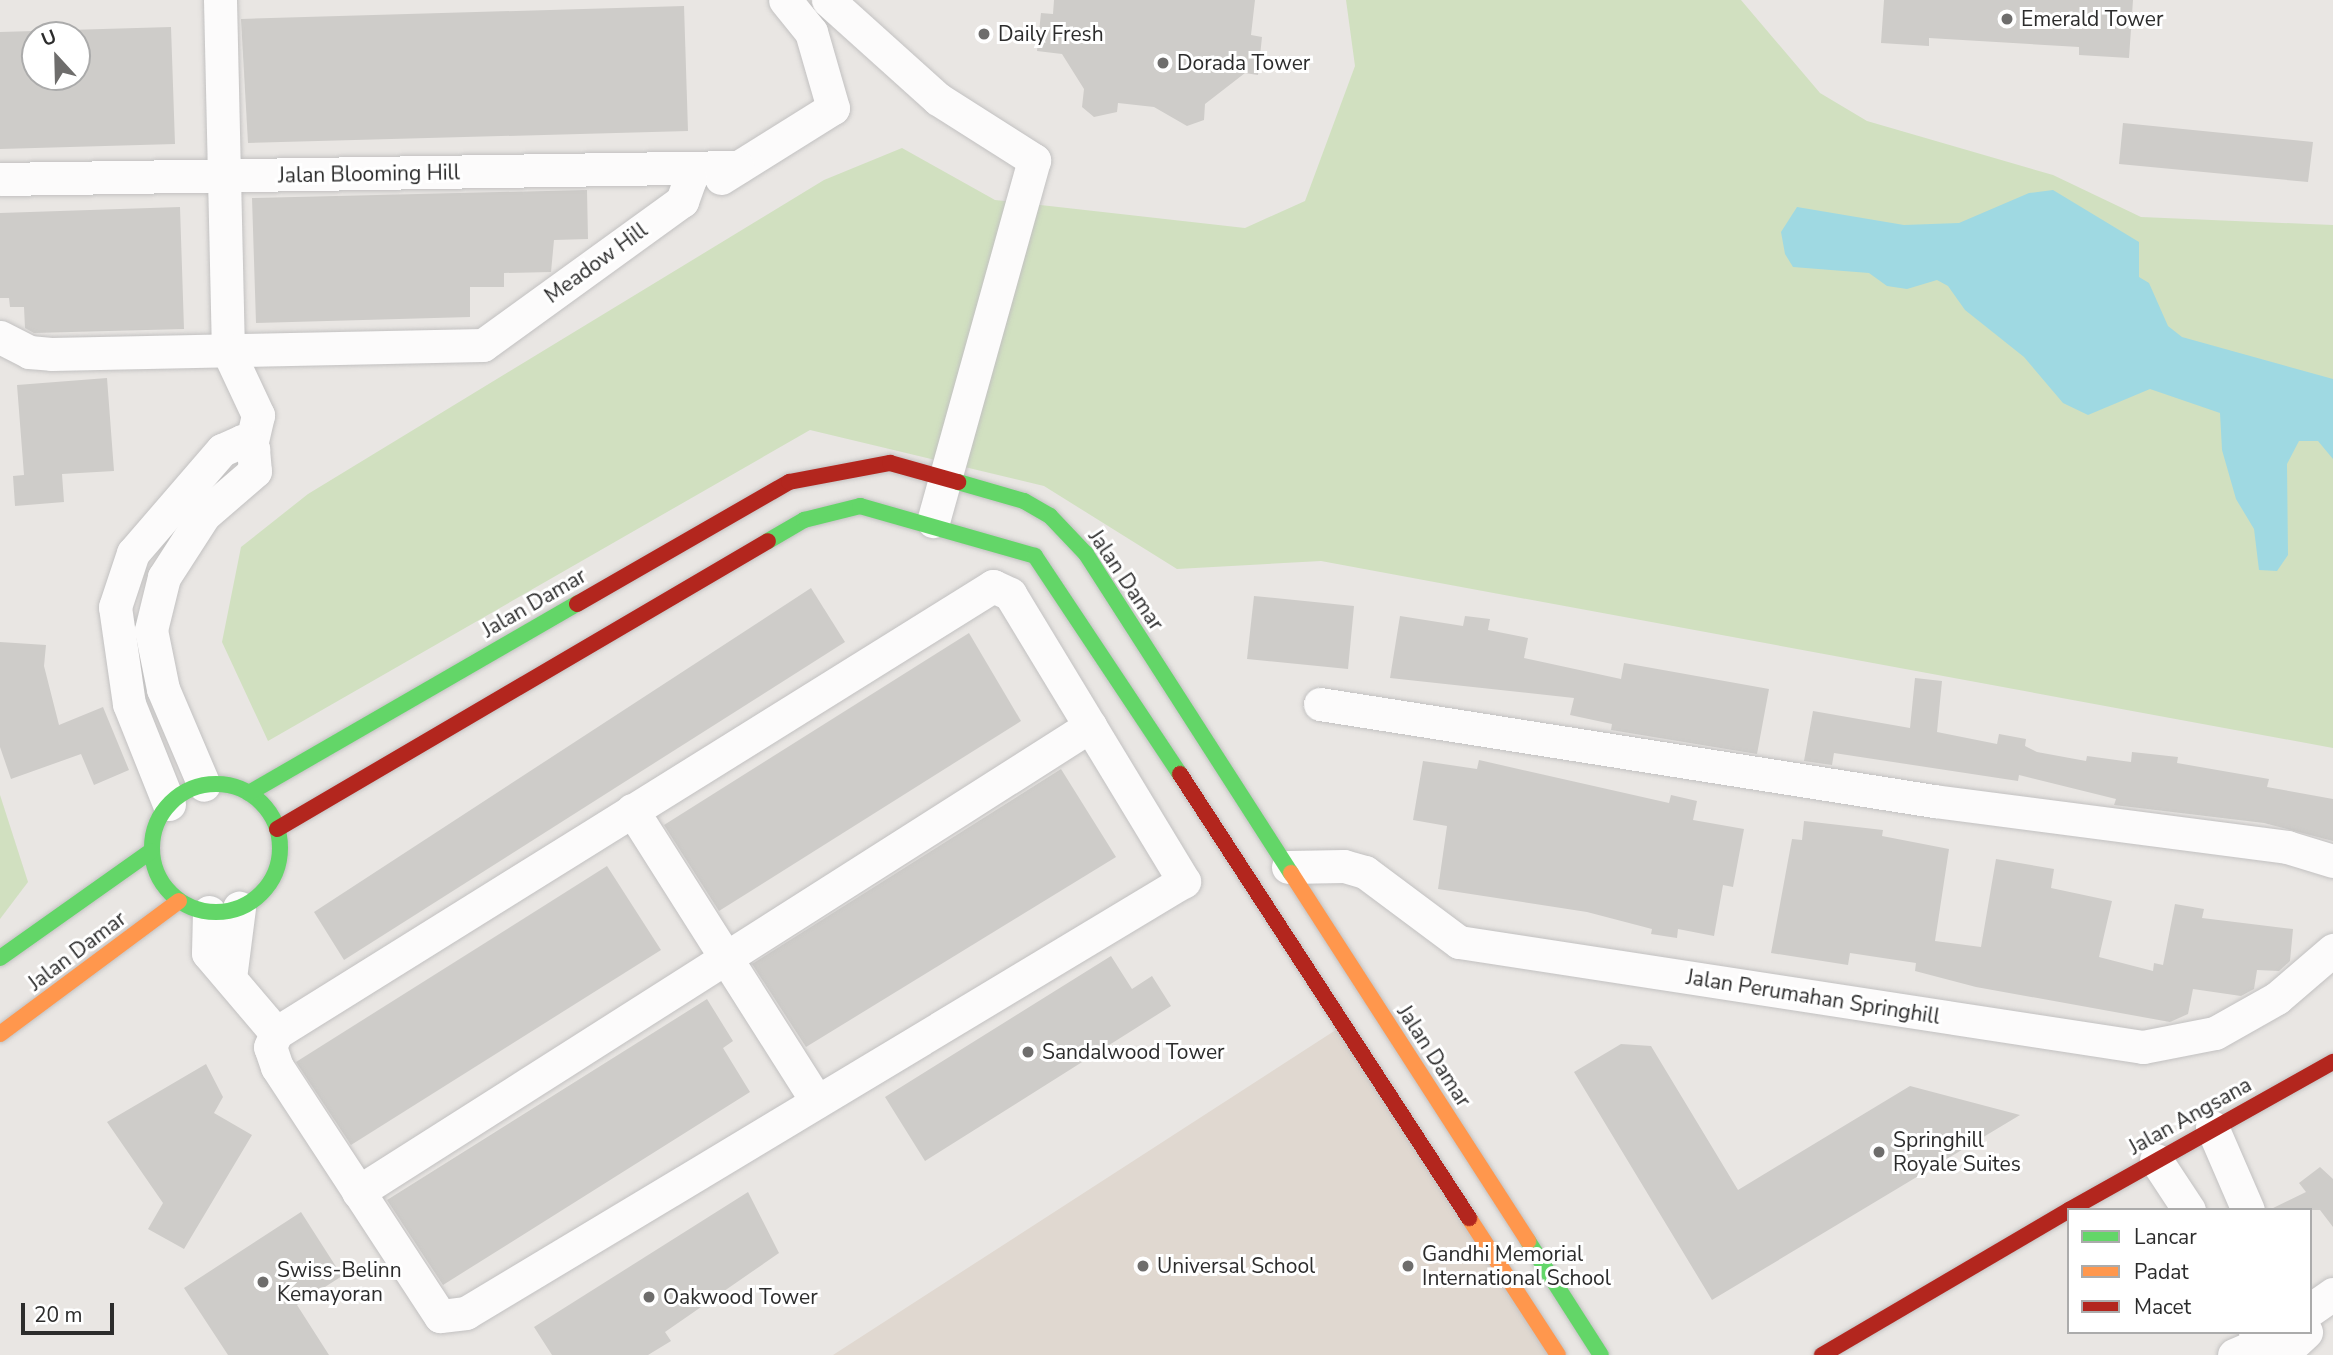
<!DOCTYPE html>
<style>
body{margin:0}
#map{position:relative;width:2333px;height:1355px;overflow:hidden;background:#e9e6e3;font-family:"Nunito Sans",sans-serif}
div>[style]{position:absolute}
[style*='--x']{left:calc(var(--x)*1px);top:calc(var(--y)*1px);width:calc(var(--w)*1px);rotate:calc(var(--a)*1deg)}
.education>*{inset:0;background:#e0d8d0}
.green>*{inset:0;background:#d1e0c0}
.water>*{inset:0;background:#9fd9e2}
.building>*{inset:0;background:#ceccc9}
.roads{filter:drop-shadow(0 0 2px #c2c1c1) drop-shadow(0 0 2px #c2c1c1)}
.street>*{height:33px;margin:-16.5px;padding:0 16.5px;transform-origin:16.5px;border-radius:16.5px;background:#fcfbfb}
.fast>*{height:16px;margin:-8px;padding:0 8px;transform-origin:8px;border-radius:8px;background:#63d668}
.fast>.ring{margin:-8px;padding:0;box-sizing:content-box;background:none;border:16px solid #63d668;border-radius:50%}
.slow>*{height:16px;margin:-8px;padding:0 8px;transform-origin:8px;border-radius:8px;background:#ff974d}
.jam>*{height:16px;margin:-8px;padding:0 8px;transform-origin:8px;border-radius:8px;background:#b3261e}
.dots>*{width:19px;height:19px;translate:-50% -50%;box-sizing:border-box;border:4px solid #fff;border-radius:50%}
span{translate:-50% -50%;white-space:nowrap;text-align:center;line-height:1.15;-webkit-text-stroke:6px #fff;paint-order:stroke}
.poi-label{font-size:21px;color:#2c2c2c}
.left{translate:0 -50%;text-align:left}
.street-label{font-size:21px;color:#2c2c2c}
.legend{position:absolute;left:2067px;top:1208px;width:245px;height:126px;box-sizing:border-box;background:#fff;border:2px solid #ababab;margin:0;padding:9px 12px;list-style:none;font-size:21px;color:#2c2c2c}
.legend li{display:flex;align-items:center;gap:14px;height:35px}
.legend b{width:35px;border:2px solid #ababab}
.north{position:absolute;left:21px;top:21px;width:70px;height:70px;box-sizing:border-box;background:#fff;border:2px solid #ababab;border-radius:50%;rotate:338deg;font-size:19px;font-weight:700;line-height:28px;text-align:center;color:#2c2c2c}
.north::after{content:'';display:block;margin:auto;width:24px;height:32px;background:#6e6d6c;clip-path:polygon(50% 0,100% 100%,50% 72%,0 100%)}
.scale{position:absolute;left:21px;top:1303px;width:93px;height:32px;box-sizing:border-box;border:4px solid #2c2c2c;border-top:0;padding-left:9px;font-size:21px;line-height:24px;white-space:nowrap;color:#2c2c2c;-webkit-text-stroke:5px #fff;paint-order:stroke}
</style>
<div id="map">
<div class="education">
<i style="clip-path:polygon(1345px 1024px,1560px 1355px,833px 1355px)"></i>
</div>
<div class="green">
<i style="clip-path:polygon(1346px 0,1741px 0,1820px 93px,1867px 121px,2053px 175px,2141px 217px,2333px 225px,2333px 748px,1321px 561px,1177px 569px,1044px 486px,810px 430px,268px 741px,222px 642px,241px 547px,308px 494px,824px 180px,902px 148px,995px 200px,1245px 228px,1305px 201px,1355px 66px)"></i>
<i style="clip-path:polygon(0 795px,28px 882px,0 919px)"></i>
</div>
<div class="water">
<i style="clip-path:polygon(2053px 190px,2139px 242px,2139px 277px,2149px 283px,2168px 326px,2182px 337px,2333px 379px,2333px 459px,2318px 441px,2299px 441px,2287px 464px,2288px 555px,2277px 571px,2259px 570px,2254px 529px,2236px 499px,2222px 450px,2220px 413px,2150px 389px,2088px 415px,2063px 403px,2024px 357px,1965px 310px,1948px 286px,1937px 280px,1907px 289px,1887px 286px,1869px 273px,1793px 267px,1785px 254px,1781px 232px,1797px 207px,1904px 225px,1959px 223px,2029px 193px)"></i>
</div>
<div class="building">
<i style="clip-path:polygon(1054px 0,1255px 0,1251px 35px,1262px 37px,1258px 75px,1245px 73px,1205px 104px,1204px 120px,1187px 126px,1154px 107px,1118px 103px,1117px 112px,1094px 117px,1082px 107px,1084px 89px,1062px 54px,1037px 51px,1041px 13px,1053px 14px)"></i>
<i style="clip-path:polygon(1884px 0,2133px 0,2129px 58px,2079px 55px,2079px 47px,1929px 38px,1929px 46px,1881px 43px)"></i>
<i style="clip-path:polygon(684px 6px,688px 131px,248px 143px,241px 19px)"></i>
<i style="clip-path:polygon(evenodd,171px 27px,175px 144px,0 149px,0 32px,171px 27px,35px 35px,77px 35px,77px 77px,35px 77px,35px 35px)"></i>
<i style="clip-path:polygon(2123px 123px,2313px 142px,2308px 182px,2119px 164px)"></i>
<i style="clip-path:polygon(587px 190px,588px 239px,554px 240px,551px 272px,504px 273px,504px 287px,470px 287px,470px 317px,256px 323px,252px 198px)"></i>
<i style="clip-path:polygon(180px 207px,184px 329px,34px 333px,25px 328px,24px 307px,10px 307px,9px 298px,0 298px,0 213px)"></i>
<i style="clip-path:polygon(107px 378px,114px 471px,62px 474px,64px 502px,15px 506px,13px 476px,24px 475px,17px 385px)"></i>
<i style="clip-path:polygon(811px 588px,845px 642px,344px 960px,314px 912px)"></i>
<i style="clip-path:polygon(1254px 596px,1354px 606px,1348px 669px,1247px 659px)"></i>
<i style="clip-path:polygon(1400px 616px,1463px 626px,1465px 616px,1490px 619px,1488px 630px,1528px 638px,1524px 658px,1621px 679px,1624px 663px,1769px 689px,1757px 754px,1611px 730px,1612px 724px,1570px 715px,1574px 698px,1390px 678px)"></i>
<i style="clip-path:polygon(969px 633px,1021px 721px,719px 911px,664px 825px)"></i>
<i style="clip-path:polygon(0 642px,46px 645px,44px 666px,59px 725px,103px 707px,129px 770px,94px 785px,81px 754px,11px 779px,0 747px)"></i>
<i style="clip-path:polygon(1915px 678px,1942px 681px,1937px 732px,1997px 744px,1999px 734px,2026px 739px,2025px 746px,2037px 752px,2086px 761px,2087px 756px,2131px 762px,2132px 752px,2178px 757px,2177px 763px,2269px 779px,2267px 787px,2333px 799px,2333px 841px,2264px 823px,2114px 805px,2116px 799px,2019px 775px,2018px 781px,1834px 753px,1832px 765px,1804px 761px,1813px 711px,1910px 728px)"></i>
<i style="clip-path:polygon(1479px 760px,1669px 803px,1671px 795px,1697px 801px,1693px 820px,1744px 829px,1733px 887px,1723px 885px,1714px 936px,1678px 929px,1677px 938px,1651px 934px,1652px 929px,1587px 912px,1438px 889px,1447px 826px,1413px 820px,1423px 761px,1477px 769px)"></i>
<i style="clip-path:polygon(1061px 769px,1116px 857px,806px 1047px,752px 964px)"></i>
<i style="clip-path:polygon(1804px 821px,1883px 830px,1882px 836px,1949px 849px,1935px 941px,1981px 947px,1996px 859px,2054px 869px,2051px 888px,2112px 901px,2099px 957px,2153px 971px,2154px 963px,2163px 965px,2175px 904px,2204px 909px,2202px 918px,2293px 929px,2290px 961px,2279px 971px,2257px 970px,2254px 989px,2241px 996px,2193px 989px,2188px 1014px,2170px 1022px,1976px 987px,1915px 971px,1916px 963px,1850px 953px,1848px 965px,1771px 953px,1792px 839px,1802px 840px)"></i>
<i style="clip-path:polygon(607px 866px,661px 950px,351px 1145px,296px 1062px)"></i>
<i style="clip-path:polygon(1111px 956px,1132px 989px,1152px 976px,1171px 1006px,925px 1161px,885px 1097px)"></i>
<i style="clip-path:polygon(707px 999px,733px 1041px,723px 1048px,750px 1092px,443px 1285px,387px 1200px)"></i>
<i style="clip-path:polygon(1621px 1044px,1651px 1046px,1738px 1190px,1910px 1086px,2020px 1115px,1712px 1300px,1574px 1072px)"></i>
<i style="clip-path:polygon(206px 1064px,223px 1097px,214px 1113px,252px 1135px,184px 1249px,148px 1229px,163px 1203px,107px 1122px)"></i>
<i style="clip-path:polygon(2320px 1167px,2333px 1179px,2333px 1227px,2320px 1210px,2269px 1210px,2306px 1192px,2299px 1183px)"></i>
<i style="clip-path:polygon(748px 1192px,779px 1253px,665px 1332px,671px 1341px,648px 1355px,552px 1355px,534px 1327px)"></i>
<i style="clip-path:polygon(301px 1212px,342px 1276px,297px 1305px,329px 1355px,228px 1355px,184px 1288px)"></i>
</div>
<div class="roads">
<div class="street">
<i style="--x:220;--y:0;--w:351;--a:88.7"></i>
<i style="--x:228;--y:351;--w:71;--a:64.9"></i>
<i style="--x:258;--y:415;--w:31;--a:103"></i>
<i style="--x:828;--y:0;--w:148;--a:42"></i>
<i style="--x:938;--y:99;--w:114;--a:32.4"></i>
<i style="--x:1034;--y:160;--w:375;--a:105.6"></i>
<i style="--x:721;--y:178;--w:132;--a:-32"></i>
<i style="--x:833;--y:108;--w:79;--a:-106.1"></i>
<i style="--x:811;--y:32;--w:41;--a:-129.1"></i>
<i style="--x:0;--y:179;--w:738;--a:-0.93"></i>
<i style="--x:0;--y:337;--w:33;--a:27"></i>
<i style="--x:29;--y:352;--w:22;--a:5"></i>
<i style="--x:51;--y:354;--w:432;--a:-1.2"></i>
<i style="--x:483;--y:345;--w:246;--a:-35.9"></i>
<i style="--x:682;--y:201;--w:23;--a:-70"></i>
<i style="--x:690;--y:179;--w:11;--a:-124"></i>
<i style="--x:993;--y:586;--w:19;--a:25"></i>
<i style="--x:1010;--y:594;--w:336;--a:58.8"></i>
<i style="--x:1184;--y:881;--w:838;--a:148.97"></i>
<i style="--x:466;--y:1313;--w:26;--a:173"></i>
<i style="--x:440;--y:1316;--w:298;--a:-123.2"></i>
<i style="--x:277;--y:1067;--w:21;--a:-109"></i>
<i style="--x:270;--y:1047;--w:15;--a:-67"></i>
<i style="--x:276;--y:1033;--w:845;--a:-31.94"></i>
<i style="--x:1320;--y:704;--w:622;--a:8.98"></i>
<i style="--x:1934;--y:801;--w:356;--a:7.4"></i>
<i style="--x:2287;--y:847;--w:48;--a:16.9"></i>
<i style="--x:169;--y:804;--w:108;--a:-111.8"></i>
<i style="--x:129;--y:704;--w:98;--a:-98.2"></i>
<i style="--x:115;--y:607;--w:57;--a:-71.6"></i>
<i style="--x:133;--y:553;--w:136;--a:-49.2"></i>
<i style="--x:222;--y:450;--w:22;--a:-24"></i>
<i style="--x:242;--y:441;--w:14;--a:36"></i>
<i style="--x:253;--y:449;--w:22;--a:85"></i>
<i style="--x:255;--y:471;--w:67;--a:139.2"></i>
<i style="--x:204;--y:515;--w:74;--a:122.8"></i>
<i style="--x:164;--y:577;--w:55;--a:103.8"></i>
<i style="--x:151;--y:630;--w:60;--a:78.5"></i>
<i style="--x:163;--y:689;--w:104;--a:66.9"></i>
<i style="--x:632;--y:810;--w:345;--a:57.6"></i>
<i style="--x:1288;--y:867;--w:56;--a:-1"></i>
<i style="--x:1344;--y:866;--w:22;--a:16"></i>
<i style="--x:1365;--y:872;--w:117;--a:36.7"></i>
<i style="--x:1459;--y:942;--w:692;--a:8.73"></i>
<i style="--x:2143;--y:1047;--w:73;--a:-11"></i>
<i style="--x:2215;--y:1033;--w:71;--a:-29.4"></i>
<i style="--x:2277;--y:998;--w:74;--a:-40.6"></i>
<i style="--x:209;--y:912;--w:41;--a:91.4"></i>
<i style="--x:208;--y:953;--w:105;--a:49.6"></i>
<i style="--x:230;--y:978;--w:71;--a:-82.7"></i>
<i style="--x:2212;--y:1127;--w:90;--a:66.6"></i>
<i style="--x:2156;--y:1160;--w:60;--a:56.6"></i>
<i style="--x:358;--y:1192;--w:868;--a:-32.48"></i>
<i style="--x:2310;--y:1310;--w:28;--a:-35"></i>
<i style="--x:2255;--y:1332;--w:26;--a:37"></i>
<i style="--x:2276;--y:1348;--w:14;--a:-4"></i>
<i style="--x:2290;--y:1347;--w:22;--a:-43"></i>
<i style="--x:2234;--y:1355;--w:30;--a:-23"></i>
</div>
<div class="fast">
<i style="--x:958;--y:482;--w:69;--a:16.1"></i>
<i style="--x:1024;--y:501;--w:30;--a:30"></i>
<i style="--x:1050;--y:516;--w:52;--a:46.5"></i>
<i style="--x:1086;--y:554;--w:379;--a:57.3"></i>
<i style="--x:768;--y:541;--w:42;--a:-30.3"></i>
<i style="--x:804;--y:520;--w:58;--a:-14"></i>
<i style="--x:860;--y:506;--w:182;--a:15.9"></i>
<i style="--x:1035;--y:556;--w:262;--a:56.4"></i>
<i class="ring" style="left:152px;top:784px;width:112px;height:112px"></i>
<i style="--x:249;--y:793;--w:379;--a:-30"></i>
<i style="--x:0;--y:958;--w:185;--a:-35.3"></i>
<i style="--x:1528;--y:1241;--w:135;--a:57.4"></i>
</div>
<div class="slow">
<i style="--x:1291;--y:873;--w:438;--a:57.2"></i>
<i style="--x:0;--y:1034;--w:223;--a:-36.6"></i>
<i style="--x:1469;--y:1218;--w:163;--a:57"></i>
</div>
<div class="jam">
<i style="--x:577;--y:604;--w:245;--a:-29.9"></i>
<i style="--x:789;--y:482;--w:103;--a:-10.7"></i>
<i style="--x:890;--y:463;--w:71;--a:15.6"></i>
<i style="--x:1180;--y:774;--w:530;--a:56.94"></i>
<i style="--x:277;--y:829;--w:569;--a:-30.39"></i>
<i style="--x:2069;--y:1210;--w:303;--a:-29.3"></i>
<i style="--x:1822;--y:1355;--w:286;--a:-30.4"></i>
</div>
</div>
<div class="dots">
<i style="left:2007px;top:19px;background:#6e6d6c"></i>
<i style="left:984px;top:34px;background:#6e6d6c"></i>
<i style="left:1163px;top:63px;background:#6e6d6c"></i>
<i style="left:1028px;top:1052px;background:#6e6d6c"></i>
<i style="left:1879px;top:1152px;background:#6e6d6c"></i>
<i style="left:1143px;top:1266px;background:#6e6d6c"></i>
<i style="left:1408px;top:1266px;background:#6e6d6c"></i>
<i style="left:263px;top:1282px;background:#6e6d6c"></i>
<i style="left:649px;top:1297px;background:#6e6d6c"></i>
</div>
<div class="poi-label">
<span class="left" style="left:2021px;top:19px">Emerald Tower</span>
<span class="left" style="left:998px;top:34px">Daily Fresh</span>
<span class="left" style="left:1177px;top:63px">Dorada Tower</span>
<span class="left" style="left:1042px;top:1052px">Sandalwood Tower</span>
<span class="left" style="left:1893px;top:1152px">Springhill<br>Royale Suites</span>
<span class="left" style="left:1422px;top:1266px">Gandhi Memorial<br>International School</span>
<span class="left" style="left:1157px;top:1266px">Universal School</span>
<span class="left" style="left:277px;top:1282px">Swiss-Belinn<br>Kemayoran</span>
<span class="left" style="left:663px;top:1297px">Oakwood Tower</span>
</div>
<div class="street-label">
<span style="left:369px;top:174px;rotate:-1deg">Jalan Blooming Hill</span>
<span style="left:596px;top:263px;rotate:-36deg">Meadow Hill</span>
<span style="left:1126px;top:580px;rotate:56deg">Jalan Damar</span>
<span style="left:534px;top:603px;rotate:-30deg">Jalan Damar</span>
<span style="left:77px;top:951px;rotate:-37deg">Jalan Damar</span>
<span style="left:1813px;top:997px;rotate:9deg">Jalan Perumahan Springhill</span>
<span style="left:1434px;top:1056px;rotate:57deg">Jalan Damar</span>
<span style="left:2190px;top:1116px;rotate:-29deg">Jalan Angsana</span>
</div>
<ul class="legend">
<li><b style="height:9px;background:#63d668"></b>Lancar</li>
<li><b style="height:9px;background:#ff974d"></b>Padat</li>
<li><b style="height:9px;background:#b3261e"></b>Macet</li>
</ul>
<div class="north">U</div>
<div class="scale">20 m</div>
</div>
